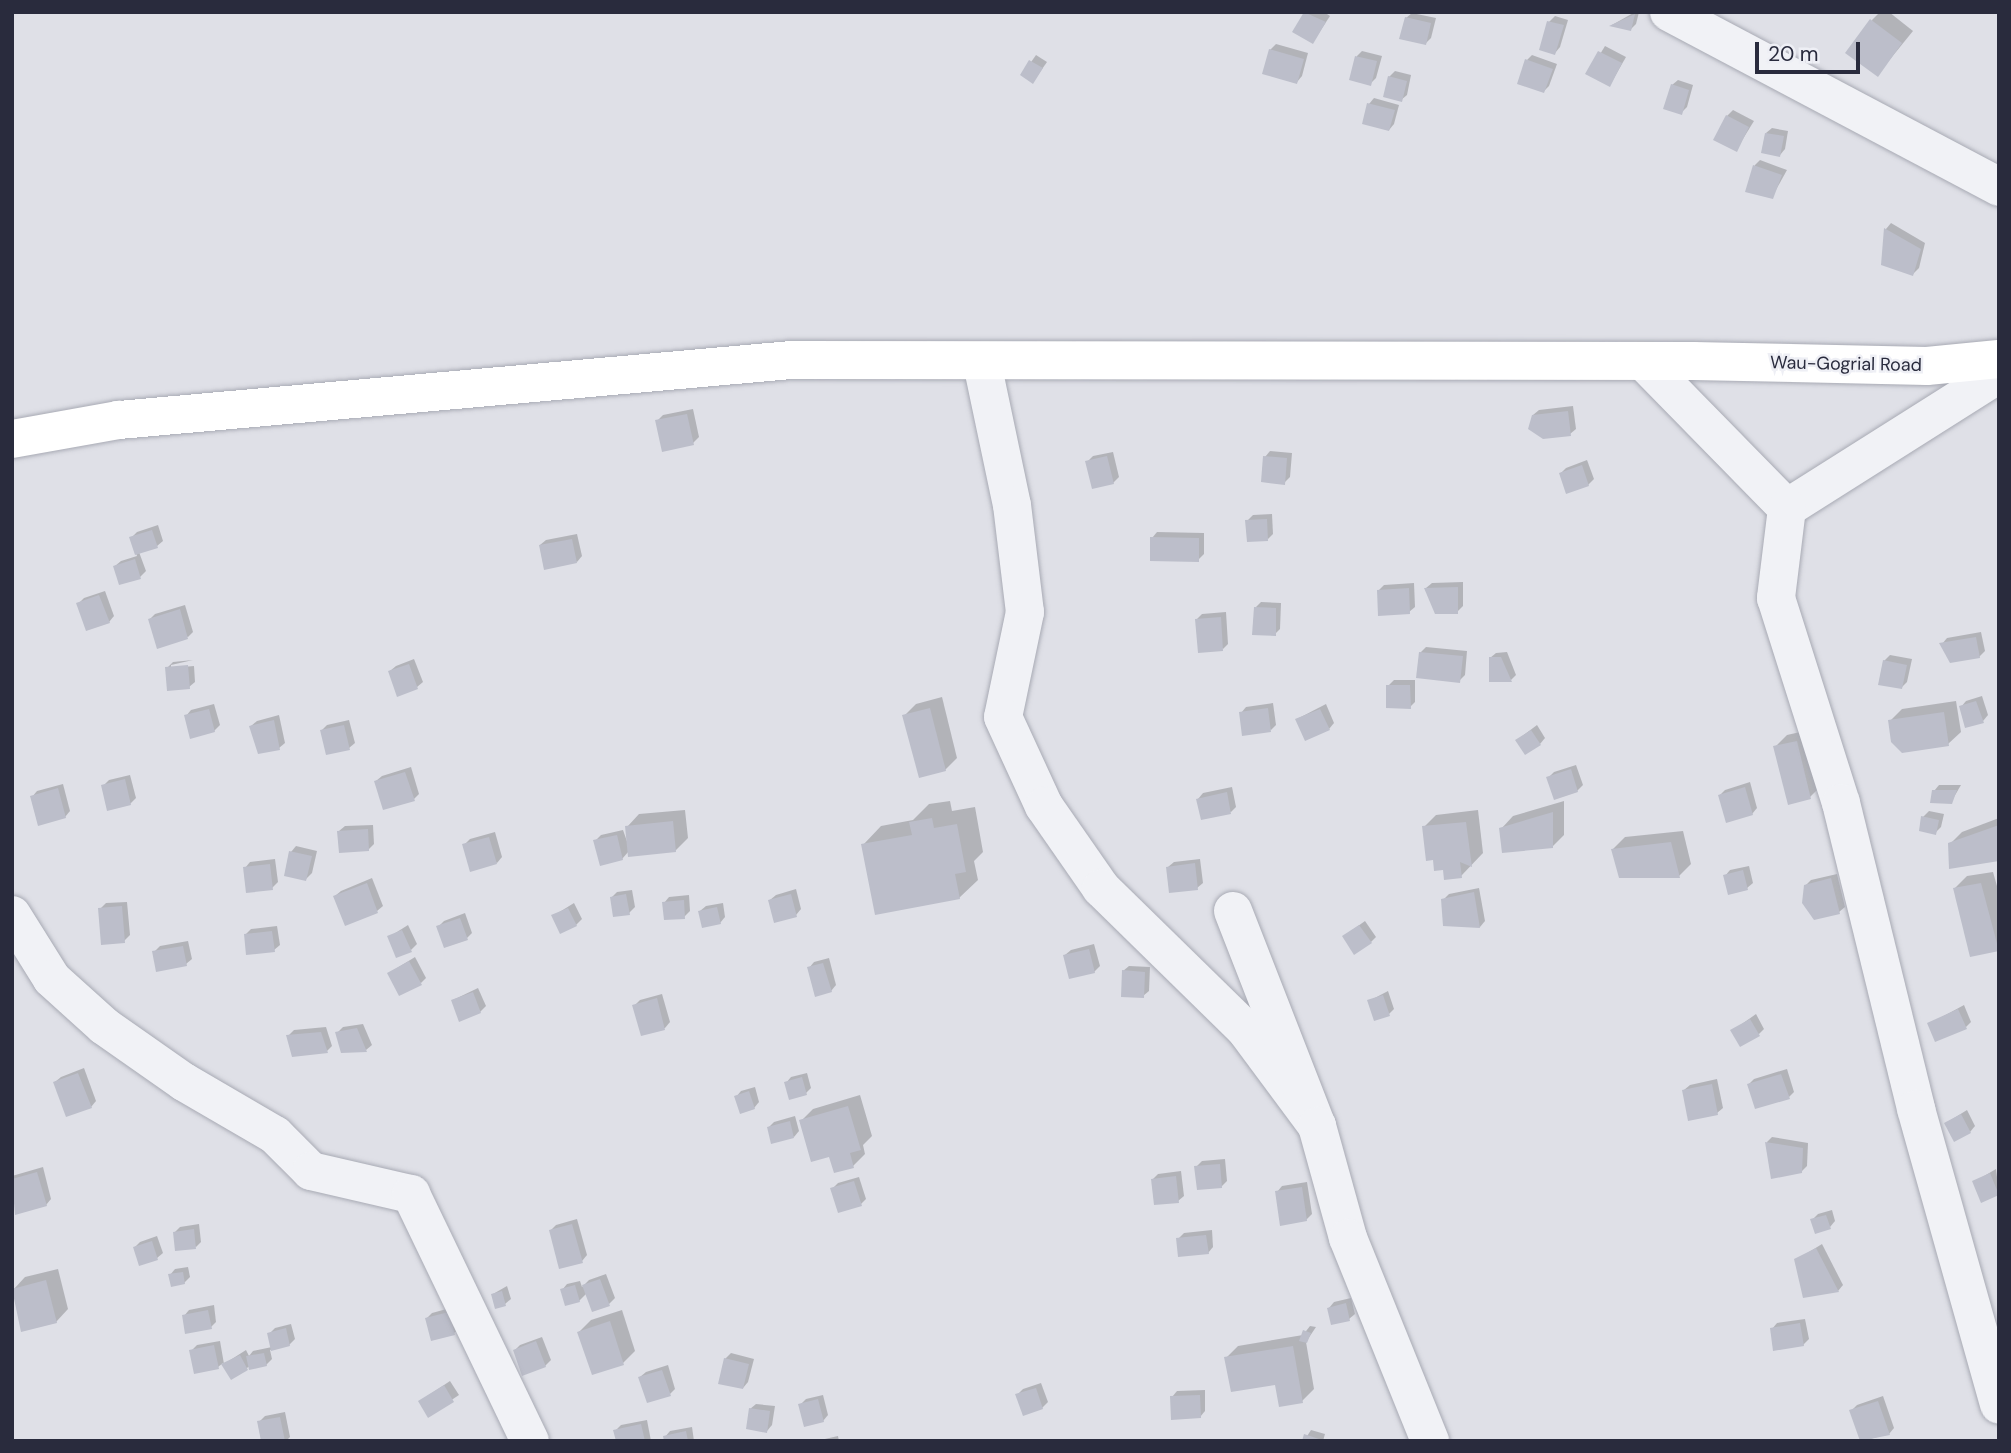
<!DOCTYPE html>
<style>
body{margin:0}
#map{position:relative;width:2011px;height:1453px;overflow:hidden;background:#dfe0e7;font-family:"DM Sans",sans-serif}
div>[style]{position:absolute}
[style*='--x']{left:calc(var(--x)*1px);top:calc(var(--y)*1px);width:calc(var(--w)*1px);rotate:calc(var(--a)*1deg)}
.shadow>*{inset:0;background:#0003}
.building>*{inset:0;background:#bcbeca}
.roads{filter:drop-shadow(0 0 2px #a8aab4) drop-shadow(0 0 2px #a8aab4)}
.street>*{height:38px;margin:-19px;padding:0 19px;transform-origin:19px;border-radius:19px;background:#f1f2f6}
.primary>*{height:38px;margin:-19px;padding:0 19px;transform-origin:19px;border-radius:19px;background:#fff}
span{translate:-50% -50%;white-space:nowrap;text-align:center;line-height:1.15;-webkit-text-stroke:5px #eeeff5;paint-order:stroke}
.street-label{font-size:18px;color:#292b3d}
.frame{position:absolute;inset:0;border:14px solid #292b3d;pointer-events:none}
.scale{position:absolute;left:1755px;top:42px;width:105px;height:32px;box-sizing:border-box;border:4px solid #292b3d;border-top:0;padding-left:9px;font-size:21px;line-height:24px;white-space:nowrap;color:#292b3d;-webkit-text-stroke:5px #eeeff5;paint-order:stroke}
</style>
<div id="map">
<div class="shadow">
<i style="clip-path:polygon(1306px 12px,1324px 12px,1330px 16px,1313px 42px,1294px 31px)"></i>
<i style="clip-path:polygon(1635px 12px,1639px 12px,1636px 24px,1631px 29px,1612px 25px)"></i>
<i style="clip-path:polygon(1880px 12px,1889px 12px,1913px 31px,1878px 74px,1872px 20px)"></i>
<i style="clip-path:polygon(1412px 13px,1436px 18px,1431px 38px,1425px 44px,1406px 18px)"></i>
<i style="clip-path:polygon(1555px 16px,1568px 20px,1560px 47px,1555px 53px,1549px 22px)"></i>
<i style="clip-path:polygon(1276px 44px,1308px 53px,1302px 76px,1297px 82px,1270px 50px)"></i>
<i style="clip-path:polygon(1605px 46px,1626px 57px,1610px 85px,1588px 74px)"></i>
<i style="clip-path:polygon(1362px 51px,1382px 56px,1376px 78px,1370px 84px,1351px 78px,1357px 56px)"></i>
<i style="clip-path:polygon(1036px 55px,1047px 62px,1033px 82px,1022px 75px)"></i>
<i style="clip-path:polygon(1532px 55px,1557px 64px,1549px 86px,1544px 91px,1527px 60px)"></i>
<i style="clip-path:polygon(1395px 71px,1411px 75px,1407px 95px,1401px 100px,1389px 77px)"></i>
<i style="clip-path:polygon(1678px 80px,1693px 85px,1687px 107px,1681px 113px,1672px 85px)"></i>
<i style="clip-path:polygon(1374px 98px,1399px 105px,1394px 124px,1389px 130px,1369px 104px)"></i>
<i style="clip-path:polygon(1733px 110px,1754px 121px,1736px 150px,1727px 116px)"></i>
<i style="clip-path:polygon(1772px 128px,1788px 131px,1785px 149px,1780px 155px,1766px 133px)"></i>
<i style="clip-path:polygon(1760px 160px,1787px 170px,1772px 197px,1747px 191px,1755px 165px)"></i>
<i style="clip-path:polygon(1891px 223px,1925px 243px,1919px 268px,1913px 274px,1883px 264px,1886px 229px)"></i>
<i style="clip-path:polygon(1573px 406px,1576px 429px,1570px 434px,1533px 415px,1539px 410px)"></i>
<i style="clip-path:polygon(693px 409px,699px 437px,693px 443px,657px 421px,663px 415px)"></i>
<i style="clip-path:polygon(1270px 451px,1292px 453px,1290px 477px,1284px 483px,1265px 457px)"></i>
<i style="clip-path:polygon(1113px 452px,1119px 477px,1113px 483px,1087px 462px,1093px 456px)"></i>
<i style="clip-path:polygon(1587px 460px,1594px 479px,1588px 485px,1561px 473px,1566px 468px)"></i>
<i style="clip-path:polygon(1272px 514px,1273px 534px,1268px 539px,1247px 521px,1253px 515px)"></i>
<i style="clip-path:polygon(158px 525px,163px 541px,157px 546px,139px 552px,146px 571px,140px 577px,115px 566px,121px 561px,137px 556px,131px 538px,137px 532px)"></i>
<i style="clip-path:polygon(1157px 532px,1204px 533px,1204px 554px,1198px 560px,1152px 538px)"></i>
<i style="clip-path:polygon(577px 534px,582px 556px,577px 562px,540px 545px,546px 540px)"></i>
<i style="clip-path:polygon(1463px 582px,1463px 606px,1457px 612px,1426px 588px,1432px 583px)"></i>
<i style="clip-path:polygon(1414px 583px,1415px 607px,1409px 612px,1379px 590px,1384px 585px)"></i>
<i style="clip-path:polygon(105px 591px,114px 616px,109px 622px,78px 604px,84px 598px)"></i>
<i style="clip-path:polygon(1261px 602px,1281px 603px,1280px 629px,1275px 634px,1256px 607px)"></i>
<i style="clip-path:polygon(185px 605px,193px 632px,188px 637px,150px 619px,155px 614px)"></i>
<i style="clip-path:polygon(1226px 612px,1228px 644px,1223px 649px,1196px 620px,1202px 614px)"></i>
<i style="clip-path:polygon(1981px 632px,1985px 651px,1979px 657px,1942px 644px,1947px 638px)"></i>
<i style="clip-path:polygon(1426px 647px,1467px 651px,1465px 675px,1459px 681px,1420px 653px)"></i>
<i style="clip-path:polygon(1507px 652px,1516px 675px,1511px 680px,1490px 658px,1496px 653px)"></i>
<i style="clip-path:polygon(1890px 655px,1912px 659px,1907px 682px,1902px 687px,1884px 661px)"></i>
<i style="clip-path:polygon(414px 659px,423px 682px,417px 687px,390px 671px,396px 666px)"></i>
<i style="clip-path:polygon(193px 660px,171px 665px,171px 668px,194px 666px,195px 682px,189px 687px,167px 668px,173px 662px)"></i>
<i style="clip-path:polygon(1394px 680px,1415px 680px,1415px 702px,1410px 707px,1388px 686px)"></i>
<i style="clip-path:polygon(1982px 696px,1988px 715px,1983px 721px,1961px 707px,1966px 701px)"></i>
<i style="clip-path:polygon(942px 697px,957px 758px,945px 770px,904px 716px,916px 704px)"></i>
<i style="clip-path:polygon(1956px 701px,1961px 732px,1948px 744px,1890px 721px,1902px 709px)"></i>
<i style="clip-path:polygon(1273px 703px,1276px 725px,1271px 730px,1241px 713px,1246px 707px)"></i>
<i style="clip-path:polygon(214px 704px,220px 725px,214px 731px,186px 716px,191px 710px)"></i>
<i style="clip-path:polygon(1326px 704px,1334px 723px,1329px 729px,1297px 719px)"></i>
<i style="clip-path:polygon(279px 715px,285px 743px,279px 748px,251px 726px,257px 721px)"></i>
<i style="clip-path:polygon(349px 720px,355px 743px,349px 748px,322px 730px,327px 725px)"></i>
<i style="clip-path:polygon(1537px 725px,1545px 738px,1540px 744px,1517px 740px)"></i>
<i style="clip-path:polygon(1809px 730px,1822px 785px,1810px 797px,1775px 747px,1787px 735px)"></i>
<i style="clip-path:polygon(1576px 765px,1583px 785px,1577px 791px,1548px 778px,1554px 772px)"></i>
<i style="clip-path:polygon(411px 767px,419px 794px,414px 799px,376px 781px,382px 776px)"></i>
<i style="clip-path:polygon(130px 775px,136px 798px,130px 804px,103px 786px,109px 780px)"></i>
<i style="clip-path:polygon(1750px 782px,1757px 808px,1752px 814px,1720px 795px,1725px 790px)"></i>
<i style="clip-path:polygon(63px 784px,70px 811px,65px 817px,32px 797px,37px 791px)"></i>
<i style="clip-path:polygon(1939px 785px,1961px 785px,1951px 802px,1934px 791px)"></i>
<i style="clip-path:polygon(1232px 787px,1236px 807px,1231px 812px,1198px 799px,1203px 793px)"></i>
<i style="clip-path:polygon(950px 801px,952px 811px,975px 807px,983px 852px,974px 861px,978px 880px,959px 898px,863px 845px,881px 826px,913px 820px,929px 804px)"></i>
<i style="clip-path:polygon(1564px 801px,1564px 835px,1552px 847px,1501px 829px,1513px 816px)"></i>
<i style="clip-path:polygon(685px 810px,688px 838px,675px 851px,629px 851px,622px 859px,595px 841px,601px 835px,623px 830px,629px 847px,627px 827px,639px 814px)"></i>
<i style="clip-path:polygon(1478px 810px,1483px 853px,1461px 876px,1444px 868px,1434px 858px,1424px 827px,1436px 815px)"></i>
<i style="clip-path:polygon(1929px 811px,1944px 814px,1941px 827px,1935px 833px,1923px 817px)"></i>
<i style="clip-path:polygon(1999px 818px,1999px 859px,1950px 844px,1962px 832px)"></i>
<i style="clip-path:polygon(373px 825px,374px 844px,368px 850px,339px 831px,345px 826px)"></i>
<i style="clip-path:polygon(1683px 831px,1691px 864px,1679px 876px,1613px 849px,1625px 837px)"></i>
<i style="clip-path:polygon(495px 832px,502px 857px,497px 863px,464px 845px,470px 839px)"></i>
<i style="clip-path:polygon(296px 846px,317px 851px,312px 873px,306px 879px,291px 852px)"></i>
<i style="clip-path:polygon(275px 859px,278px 882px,272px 888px,245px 868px,250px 862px)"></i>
<i style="clip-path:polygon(1200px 859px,1203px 883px,1197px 888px,1168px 867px,1174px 862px)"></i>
<i style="clip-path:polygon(1749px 866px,1753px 883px,1747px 888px,1725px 876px,1730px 870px)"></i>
<i style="clip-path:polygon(1993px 872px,1999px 893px,1999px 949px,1971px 955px,1955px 888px,1967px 876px)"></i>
<i style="clip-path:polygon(1837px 874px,1845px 907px,1839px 912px,1805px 886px,1811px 880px)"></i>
<i style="clip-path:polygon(372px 878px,383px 906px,377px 911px,346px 924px,335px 896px,341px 891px)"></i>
<i style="clip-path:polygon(1479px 888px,1485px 921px,1480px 927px,1445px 925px,1443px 900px,1449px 894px)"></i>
<i style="clip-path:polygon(796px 889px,801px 909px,796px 915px,770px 900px,776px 895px)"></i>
<i style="clip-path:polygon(632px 890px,635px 907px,629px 913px,611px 898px,617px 892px)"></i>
<i style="clip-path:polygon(689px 895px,690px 911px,684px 917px,664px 903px,669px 897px)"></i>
<i style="clip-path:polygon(127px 902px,130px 935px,124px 941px,100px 909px,106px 903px)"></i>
<i style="clip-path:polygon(574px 903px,582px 919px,576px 925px,553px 916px)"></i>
<i style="clip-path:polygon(723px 903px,725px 917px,720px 923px,700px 911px,706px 906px)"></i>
<i style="clip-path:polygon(465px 913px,472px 933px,467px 938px,438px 927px,444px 921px)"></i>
<i style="clip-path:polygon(1365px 921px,1376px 937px,1371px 942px,1344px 936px)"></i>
<i style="clip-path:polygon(408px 925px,417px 944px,411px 950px,389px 937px)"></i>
<i style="clip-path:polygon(277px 926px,280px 945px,274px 950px,245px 935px,251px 929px)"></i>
<i style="clip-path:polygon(188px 941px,192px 959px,186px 964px,154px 952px,160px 946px)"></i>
<i style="clip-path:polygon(1094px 944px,1100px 966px,1094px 972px,1065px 955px,1071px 950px)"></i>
<i style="clip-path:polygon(415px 957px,426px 978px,421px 983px,389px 973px)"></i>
<i style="clip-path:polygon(829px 958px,836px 985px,831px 991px,809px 968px,814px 962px)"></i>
<i style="clip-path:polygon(1129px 966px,1150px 967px,1149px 991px,1143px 996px,1123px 971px)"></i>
<i style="clip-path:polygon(478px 988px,486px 1006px,480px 1012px,453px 1000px)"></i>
<i style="clip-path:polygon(1388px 991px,1394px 1009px,1389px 1014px,1369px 1001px)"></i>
<i style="clip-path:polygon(662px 994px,670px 1022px,665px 1028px,642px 1034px,634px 1006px,640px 1000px)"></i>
<i style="clip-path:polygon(1964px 1005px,1971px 1022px,1966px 1027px,1929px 1024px)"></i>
<i style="clip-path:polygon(1756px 1014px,1764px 1029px,1759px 1034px,1732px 1031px)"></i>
<i style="clip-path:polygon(363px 1024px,372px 1045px,366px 1050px,337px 1033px,343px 1027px)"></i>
<i style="clip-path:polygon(326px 1027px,332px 1046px,327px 1051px,288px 1036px,294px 1030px)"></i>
<i style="clip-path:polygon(84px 1068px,96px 1101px,91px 1107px,55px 1082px,61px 1077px)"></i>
<i style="clip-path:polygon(1787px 1069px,1794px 1092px,1789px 1097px,1749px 1084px,1754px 1079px)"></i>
<i style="clip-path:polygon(807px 1073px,811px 1088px,806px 1093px,786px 1083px,791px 1077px)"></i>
<i style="clip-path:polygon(1717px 1079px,1723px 1108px,1717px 1113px,1684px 1090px,1690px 1085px)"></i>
<i style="clip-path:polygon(755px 1087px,759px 1102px,754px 1108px,736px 1097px,741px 1091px)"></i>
<i style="clip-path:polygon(860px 1095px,872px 1136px,863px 1145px,865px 1154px,853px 1166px,830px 1155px,801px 1121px,813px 1109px)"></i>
<i style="clip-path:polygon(1967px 1110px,1975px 1126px,1970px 1132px,1946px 1123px)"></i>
<i style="clip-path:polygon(795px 1116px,799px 1131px,794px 1137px,769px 1127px,774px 1122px)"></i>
<i style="clip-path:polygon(1772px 1137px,1808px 1143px,1807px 1166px,1801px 1172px,1773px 1177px,1767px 1142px)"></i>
<i style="clip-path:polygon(1225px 1159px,1227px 1181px,1221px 1187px,1196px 1167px,1202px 1161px)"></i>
<i style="clip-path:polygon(43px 1167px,51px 1199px,46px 1205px,16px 1213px,12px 1176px)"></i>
<i style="clip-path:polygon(1996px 1169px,1999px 1193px,1982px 1201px,1974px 1182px)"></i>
<i style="clip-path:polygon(1181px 1171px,1184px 1196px,1178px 1201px,1152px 1180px,1158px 1174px)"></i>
<i style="clip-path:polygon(859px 1177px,866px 1199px,861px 1204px,832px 1189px,838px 1183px)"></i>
<i style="clip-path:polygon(1307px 1182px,1312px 1214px,1306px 1220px,1277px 1192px,1282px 1186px)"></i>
<i style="clip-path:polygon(1832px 1210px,1835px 1221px,1830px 1227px,1812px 1220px,1818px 1214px)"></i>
<i style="clip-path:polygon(577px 1219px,587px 1255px,582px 1261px,551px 1230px,556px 1225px)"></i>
<i style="clip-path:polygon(199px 1224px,201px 1242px,196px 1247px,175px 1232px,180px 1227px)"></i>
<i style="clip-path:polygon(1212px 1230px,1213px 1247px,1208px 1253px,1178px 1239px,1184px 1233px)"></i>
<i style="clip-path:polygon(157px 1236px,163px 1253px,157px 1258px,135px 1247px,140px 1242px)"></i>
<i style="clip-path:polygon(1822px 1244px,1843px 1285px,1838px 1291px,1796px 1260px)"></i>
<i style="clip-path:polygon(188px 1267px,190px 1277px,184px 1283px,170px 1275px,175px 1269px)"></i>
<i style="clip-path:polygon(58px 1269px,68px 1309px,56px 1322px,13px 1290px,25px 1277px)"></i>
<i style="clip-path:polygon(606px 1274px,615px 1298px,609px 1304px,587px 1293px,579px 1301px,562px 1290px,567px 1284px,580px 1281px,582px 1287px,589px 1280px)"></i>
<i style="clip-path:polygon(507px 1286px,511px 1299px,505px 1304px,493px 1294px)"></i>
<i style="clip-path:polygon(1351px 1298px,1355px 1314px,1349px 1319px,1329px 1308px,1334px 1302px)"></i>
<i style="clip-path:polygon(214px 1305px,216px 1322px,211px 1327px,184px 1316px,189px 1310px)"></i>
<i style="clip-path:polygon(454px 1307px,460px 1328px,454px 1333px,427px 1318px,432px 1313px)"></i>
<i style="clip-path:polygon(622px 1310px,635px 1351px,623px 1363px,579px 1332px,591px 1320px)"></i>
<i style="clip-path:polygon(1805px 1319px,1809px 1339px,1803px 1345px,1772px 1329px,1777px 1323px)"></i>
<i style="clip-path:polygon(291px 1324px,295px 1339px,289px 1345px,270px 1350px,272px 1359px,266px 1365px,250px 1366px,231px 1378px,223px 1363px,218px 1367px,191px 1351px,197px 1345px,220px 1341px,224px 1364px,246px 1350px,249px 1356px,253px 1351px,272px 1347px,269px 1334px,275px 1328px)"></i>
<i style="clip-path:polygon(1310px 1326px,1316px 1327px,1306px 1342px,1314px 1389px,1302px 1401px,1277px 1383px,1226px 1358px,1238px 1346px,1303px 1335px)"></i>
<i style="clip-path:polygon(542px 1337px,551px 1360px,545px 1366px,515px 1350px,520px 1345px)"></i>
<i style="clip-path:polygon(731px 1353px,754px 1359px,748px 1382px,743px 1388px,725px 1359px)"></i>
<i style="clip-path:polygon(668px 1365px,675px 1389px,670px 1394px,640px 1377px,646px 1372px)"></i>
<i style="clip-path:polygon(450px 1381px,459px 1395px,429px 1415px,420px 1401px)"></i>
<i style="clip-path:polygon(1041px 1383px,1048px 1402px,1042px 1408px,1017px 1395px,1023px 1389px)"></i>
<i style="clip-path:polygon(1205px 1390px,1205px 1411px,1200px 1417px,1172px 1397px,1177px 1391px)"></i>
<i style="clip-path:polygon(823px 1395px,828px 1415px,823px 1421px,800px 1405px,806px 1399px)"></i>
<i style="clip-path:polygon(1883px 1396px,1894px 1428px,1889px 1434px,1862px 1441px,1851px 1411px,1857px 1405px)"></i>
<i style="clip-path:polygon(756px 1404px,775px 1406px,772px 1425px,767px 1431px,750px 1409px)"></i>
<i style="clip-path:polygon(285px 1412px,290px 1437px,286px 1441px,263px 1441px,259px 1422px,265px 1416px)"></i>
<i style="clip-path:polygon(647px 1420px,651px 1441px,617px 1441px,615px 1431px,621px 1425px)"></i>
<i style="clip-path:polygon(692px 1427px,694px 1441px,666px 1441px,665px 1437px,670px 1431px)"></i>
<i style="clip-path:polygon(1311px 1430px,1325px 1434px,1323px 1441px,1304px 1441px)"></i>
<i style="clip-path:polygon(838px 1436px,839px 1441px,816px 1441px)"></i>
</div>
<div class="building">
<i style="clip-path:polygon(1304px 12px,1326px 22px,1313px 44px,1292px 32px)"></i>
<i style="clip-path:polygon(1635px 14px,1631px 31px,1609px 26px)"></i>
<i style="clip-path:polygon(1405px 17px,1431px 23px,1426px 45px,1399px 39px)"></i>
<i style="clip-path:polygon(1870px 19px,1902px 43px,1878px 77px,1845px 53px)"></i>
<i style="clip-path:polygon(1547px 21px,1564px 25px,1555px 55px,1539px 50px)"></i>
<i style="clip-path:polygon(1269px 49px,1304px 59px,1297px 84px,1262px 74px)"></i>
<i style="clip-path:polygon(1598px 51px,1622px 63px,1610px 87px,1585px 74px)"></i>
<i style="clip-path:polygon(1355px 56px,1377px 61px,1371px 86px,1349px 80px)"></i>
<i style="clip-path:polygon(1525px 59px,1553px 69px,1544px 93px,1517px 84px)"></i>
<i style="clip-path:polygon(1029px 60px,1043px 68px,1033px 84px,1020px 75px)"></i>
<i style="clip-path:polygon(1388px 76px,1407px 81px,1402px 102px,1383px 97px)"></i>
<i style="clip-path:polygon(1671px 84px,1689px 90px,1682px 115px,1663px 109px)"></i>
<i style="clip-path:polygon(1367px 103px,1395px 110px,1389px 131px,1362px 124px)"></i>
<i style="clip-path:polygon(1726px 115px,1749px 127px,1737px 152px,1713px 140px)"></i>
<i style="clip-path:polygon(1765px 133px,1784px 136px,1780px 157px,1761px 153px)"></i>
<i style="clip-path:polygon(1753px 165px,1782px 175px,1773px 199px,1745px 192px)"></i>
<i style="clip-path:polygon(1884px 228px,1921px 249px,1913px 276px,1881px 265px)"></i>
<i style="clip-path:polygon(1568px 411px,1571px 436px,1543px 439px,1528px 429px,1532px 415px)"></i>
<i style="clip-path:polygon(687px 414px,694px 445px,662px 452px,655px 420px)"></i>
<i style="clip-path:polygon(1107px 456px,1114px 484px,1092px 489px,1085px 461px)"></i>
<i style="clip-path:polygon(1263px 456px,1287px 458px,1285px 485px,1261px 482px)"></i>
<i style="clip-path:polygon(1582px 465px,1589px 486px,1566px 494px,1559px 473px)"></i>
<i style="clip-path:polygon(1267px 519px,1268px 541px,1247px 542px,1245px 520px)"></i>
<i style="clip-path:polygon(152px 530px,158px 548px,135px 555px,129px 537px)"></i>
<i style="clip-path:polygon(1150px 537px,1199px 538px,1199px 562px,1150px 561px)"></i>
<i style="clip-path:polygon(572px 539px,577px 563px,544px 570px,539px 545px)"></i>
<i style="clip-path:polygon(135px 559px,141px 579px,119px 585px,113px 566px)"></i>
<i style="clip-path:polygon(1458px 587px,1458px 614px,1435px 614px,1424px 588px)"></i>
<i style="clip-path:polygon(1409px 588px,1410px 614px,1378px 616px,1377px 590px)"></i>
<i style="clip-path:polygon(99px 595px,110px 623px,86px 631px,76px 603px)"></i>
<i style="clip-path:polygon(1254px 607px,1276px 608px,1276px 636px,1252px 635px)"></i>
<i style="clip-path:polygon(180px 609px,188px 639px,157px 649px,148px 619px)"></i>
<i style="clip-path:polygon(1221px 617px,1223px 651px,1198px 653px,1195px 619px)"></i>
<i style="clip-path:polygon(1976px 637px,1980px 658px,1950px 663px,1939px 643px)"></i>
<i style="clip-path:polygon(1419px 652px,1463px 656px,1460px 683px,1416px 678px)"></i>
<i style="clip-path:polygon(1489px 657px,1501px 657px,1512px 682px,1489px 682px)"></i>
<i style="clip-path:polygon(1883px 660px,1907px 665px,1902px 689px,1878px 685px)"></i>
<i style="clip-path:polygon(409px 664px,418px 689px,397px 697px,388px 671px)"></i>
<i style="clip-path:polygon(188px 665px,190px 689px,167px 691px,165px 667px)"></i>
<i style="clip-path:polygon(1386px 685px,1410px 685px,1411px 709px,1386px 708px)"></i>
<i style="clip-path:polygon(1976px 701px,1984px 723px,1965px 728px,1959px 706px)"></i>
<i style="clip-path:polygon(930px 708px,946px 771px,919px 778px,902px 715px)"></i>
<i style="clip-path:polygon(1268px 708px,1271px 732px,1242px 736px,1239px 712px)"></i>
<i style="clip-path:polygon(209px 709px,215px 732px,190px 739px,184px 715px)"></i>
<i style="clip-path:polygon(1320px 709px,1330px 730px,1305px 741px,1295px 719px)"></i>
<i style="clip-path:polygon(1944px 712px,1949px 746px,1902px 753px,1891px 742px,1888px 720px)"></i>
<i style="clip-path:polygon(274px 720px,280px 750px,258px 754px,249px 726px)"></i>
<i style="clip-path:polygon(344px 725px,350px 750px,326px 755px,320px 730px)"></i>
<i style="clip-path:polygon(1531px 730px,1541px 745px,1525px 755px,1515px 740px)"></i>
<i style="clip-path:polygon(1797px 741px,1811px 799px,1788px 805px,1773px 746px)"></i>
<i style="clip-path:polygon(1571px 769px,1578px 792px,1554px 800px,1546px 777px)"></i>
<i style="clip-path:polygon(405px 772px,415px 801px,383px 810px,374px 781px)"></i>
<i style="clip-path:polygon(125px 779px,131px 805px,107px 811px,101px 785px)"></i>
<i style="clip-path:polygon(1745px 787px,1753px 815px,1726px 823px,1718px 795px)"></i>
<i style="clip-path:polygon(58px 788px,66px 818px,38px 826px,30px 796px)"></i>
<i style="clip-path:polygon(1932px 790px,1957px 790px,1952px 804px,1930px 803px)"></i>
<i style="clip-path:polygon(1227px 792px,1231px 814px,1201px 820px,1196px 799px)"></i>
<i style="clip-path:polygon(1553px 812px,1553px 848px,1502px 853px,1499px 828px)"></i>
<i style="clip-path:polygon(1921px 816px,1939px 820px,1936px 835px,1919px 831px)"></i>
<i style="clip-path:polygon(932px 818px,934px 828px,957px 824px,966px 872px,955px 874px,960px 899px,875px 915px,861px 844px,912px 835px,909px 822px)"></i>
<i style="clip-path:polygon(673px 821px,676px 852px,628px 857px,625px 826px)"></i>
<i style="clip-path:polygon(1466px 822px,1472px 867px,1460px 862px,1462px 878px,1444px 880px,1443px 870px,1434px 871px,1433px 860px,1426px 861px,1422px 826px)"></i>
<i style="clip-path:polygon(1999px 825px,1999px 861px,1949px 869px,1948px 843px)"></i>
<i style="clip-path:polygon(368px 829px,369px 851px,339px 853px,337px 831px)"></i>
<i style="clip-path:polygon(617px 835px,623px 860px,600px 866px,593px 840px)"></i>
<i style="clip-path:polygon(489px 837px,497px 864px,470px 872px,462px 844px)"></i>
<i style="clip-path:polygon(1671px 842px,1680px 878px,1619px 878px,1611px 849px)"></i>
<i style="clip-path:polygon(289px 851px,312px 856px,306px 881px,284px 876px)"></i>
<i style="clip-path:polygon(1195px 863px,1198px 890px,1169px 893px,1166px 867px)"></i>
<i style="clip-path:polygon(270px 864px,273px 890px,246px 893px,243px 867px)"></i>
<i style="clip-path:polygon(1743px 870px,1748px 890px,1728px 895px,1723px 875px)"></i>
<i style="clip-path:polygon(1831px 878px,1840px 914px,1814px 920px,1802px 903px,1804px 885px)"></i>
<i style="clip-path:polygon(367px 883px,378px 913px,345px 926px,333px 896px)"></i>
<i style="clip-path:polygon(1981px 883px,1999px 951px,1970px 957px,1953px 888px)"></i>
<i style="clip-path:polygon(1474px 892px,1480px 928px,1443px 926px,1441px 899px)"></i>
<i style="clip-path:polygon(626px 894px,630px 915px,613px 917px,610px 897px)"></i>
<i style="clip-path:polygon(791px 894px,797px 917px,774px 923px,768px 900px)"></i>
<i style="clip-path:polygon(684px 900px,685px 919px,664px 920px,662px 902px)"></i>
<i style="clip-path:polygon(122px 906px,125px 943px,101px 945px,98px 908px)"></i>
<i style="clip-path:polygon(717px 907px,721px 924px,702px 928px,698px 911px)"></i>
<i style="clip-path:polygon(568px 908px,577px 926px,560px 934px,551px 915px)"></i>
<i style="clip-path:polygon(460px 918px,468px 940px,444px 948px,436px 926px)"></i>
<i style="clip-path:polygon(1359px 925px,1372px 943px,1354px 955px,1342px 936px)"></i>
<i style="clip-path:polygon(402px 930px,412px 952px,396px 958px,387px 936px)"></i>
<i style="clip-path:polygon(272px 931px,275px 952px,246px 955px,244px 934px)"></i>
<i style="clip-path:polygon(183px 946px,187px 966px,156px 972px,152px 951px)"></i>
<i style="clip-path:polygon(1089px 949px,1095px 973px,1069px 979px,1063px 955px)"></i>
<i style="clip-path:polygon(409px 961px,422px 985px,399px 996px,387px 973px)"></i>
<i style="clip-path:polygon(823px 963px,832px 992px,815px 997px,807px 967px)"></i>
<i style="clip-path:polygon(1122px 970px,1145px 972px,1144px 998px,1121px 997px)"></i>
<i style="clip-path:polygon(473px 992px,481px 1013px,459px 1022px,451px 1000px)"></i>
<i style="clip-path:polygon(1383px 995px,1390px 1016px,1374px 1021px,1367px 1000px)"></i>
<i style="clip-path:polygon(657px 998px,665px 1030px,641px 1036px,632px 1005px)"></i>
<i style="clip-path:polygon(1958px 1009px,1967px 1029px,1935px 1042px,1927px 1023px)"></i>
<i style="clip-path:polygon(1750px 1019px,1760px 1036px,1740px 1047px,1730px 1030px)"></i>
<i style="clip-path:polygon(357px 1028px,367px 1052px,341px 1053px,335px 1032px)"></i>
<i style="clip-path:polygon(321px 1032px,328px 1053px,292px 1057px,286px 1035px)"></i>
<i style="clip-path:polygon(78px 1073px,92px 1108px,66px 1117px,53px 1082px)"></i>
<i style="clip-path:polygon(1781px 1074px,1790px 1099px,1755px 1109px,1747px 1084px)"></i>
<i style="clip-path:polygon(802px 1077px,807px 1095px,789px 1100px,784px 1082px)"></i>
<i style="clip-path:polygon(1712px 1084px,1718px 1115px,1688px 1121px,1682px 1090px)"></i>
<i style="clip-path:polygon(749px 1091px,755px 1109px,740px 1114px,734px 1096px)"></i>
<i style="clip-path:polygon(848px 1106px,861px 1150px,850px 1153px,854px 1168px,834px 1173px,829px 1157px,811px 1162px,799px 1120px)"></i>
<i style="clip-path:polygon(1961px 1114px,1971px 1133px,1954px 1142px,1944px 1123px)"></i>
<i style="clip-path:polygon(790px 1121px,794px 1138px,771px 1144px,767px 1127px)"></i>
<i style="clip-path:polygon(1765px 1142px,1803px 1148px,1802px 1173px,1771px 1179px)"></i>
<i style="clip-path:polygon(1220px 1164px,1222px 1188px,1197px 1190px,1194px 1166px)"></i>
<i style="clip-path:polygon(37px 1172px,47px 1206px,15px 1215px,12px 1179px)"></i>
<i style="clip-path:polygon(1990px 1173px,1999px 1195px,1981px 1203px,1972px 1181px)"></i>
<i style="clip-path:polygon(1176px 1176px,1179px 1203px,1154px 1205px,1151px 1179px)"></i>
<i style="clip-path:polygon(854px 1181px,862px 1206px,838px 1213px,830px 1188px)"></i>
<i style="clip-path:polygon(1302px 1187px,1307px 1221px,1280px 1226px,1275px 1191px)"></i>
<i style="clip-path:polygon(1826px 1215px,1831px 1229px,1815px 1234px,1810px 1219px)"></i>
<i style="clip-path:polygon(572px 1224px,583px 1263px,559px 1269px,549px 1230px)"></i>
<i style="clip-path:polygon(194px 1229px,196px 1249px,175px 1251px,173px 1232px)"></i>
<i style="clip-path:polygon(1206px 1235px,1209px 1254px,1178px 1257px,1176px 1238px)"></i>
<i style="clip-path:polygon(152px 1241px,158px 1260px,139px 1266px,133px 1247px)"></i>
<i style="clip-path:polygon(1816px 1248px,1839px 1292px,1803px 1298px,1794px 1259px)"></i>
<i style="clip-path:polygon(183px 1272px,185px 1284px,171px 1287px,168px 1274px)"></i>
<i style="clip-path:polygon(600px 1279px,610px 1306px,592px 1312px,582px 1285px)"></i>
<i style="clip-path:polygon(46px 1280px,57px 1323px,21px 1332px,12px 1289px)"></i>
<i style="clip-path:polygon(575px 1285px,580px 1302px,565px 1306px,560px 1289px)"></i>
<i style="clip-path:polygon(502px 1291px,506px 1306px,495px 1309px,491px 1294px)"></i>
<i style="clip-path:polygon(1346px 1303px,1350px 1321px,1331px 1325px,1327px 1308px)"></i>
<i style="clip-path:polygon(208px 1310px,212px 1329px,185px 1334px,182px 1315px)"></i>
<i style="clip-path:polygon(449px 1312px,455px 1335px,431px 1341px,425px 1318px)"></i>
<i style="clip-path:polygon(610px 1321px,624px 1365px,592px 1375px,577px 1332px)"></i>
<i style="clip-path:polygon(1800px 1323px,1804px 1346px,1773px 1351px,1770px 1328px)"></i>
<i style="clip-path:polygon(286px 1328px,290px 1346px,271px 1351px,267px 1333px)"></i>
<i style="clip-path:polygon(1303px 1330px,1311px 1333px,1307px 1343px,1299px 1341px)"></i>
<i style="clip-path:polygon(536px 1341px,546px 1367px,522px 1376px,513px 1350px)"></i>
<i style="clip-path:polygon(214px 1345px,219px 1369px,194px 1374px,189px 1350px)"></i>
<i style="clip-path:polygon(1293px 1346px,1303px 1403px,1279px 1407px,1275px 1385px,1231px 1392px,1224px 1357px)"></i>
<i style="clip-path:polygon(264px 1353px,267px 1366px,249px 1370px,246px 1356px)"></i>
<i style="clip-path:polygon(240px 1355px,248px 1370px,231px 1380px,221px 1364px)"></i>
<i style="clip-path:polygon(724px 1358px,749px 1364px,743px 1389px,718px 1384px)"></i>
<i style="clip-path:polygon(662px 1370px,671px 1396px,647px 1403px,638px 1377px)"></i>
<i style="clip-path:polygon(444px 1385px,454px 1402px,428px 1418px,418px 1401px)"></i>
<i style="clip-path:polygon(1036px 1388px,1043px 1409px,1023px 1416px,1015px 1394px)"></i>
<i style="clip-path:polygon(1200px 1395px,1201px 1418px,1171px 1420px,1170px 1396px)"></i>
<i style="clip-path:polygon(818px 1399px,824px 1422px,804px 1427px,798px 1404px)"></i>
<i style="clip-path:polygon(1878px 1401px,1890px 1435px,1860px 1441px,1849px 1410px)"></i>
<i style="clip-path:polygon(749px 1408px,770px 1411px,767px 1433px,746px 1429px)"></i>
<i style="clip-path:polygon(280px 1417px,285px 1441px,261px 1441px,257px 1421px)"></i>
<i style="clip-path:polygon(641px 1424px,645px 1441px,616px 1441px,613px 1430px)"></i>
<i style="clip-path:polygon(686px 1431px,688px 1441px,664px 1441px,663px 1436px)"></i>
<i style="clip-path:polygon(1304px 1434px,1322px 1440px,1322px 1441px,1302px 1441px)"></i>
</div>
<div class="roads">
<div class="street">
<i style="--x:1669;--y:12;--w:374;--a:27.9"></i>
<i style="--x:1644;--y:362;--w:204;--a:45.6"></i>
<i style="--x:982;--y:363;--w:145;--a:78.1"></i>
<i style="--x:1012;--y:505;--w:108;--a:83.1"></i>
<i style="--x:1025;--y:612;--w:107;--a:101.8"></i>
<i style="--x:1003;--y:717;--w:98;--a:65.3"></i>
<i style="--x:1044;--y:806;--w:100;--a:55.2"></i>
<i style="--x:1101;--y:888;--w:202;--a:44.4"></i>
<i style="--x:1245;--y:1029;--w:121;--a:53.4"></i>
<i style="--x:1999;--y:374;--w:251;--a:147.7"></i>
<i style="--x:1787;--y:508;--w:91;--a:97"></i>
<i style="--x:1776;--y:598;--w:215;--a:72.4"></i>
<i style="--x:1841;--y:803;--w:315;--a:76.2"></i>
<i style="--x:1916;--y:1109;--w:307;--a:74.3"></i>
<i style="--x:1233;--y:911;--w:231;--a:68.7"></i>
<i style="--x:1317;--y:1126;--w:116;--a:74.5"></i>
<i style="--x:1348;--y:1238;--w:219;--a:68"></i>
<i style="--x:12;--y:915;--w:75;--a:58"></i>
<i style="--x:52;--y:979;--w:70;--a:42.1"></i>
<i style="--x:104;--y:1026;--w:98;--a:35"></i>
<i style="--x:184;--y:1082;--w:105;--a:30.2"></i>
<i style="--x:275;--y:1135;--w:51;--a:45"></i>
<i style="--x:311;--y:1171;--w:103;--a:13"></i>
<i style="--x:411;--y:1194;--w:274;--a:64.3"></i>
</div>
<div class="primary">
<i style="--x:12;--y:439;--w:109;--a:-10.1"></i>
<i style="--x:119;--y:420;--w:675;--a:-5.1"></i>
<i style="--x:791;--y:360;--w:902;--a:0.06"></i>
<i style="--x:1693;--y:361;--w:234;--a:1.2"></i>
<i style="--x:1927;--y:366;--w:72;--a:-5.6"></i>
</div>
</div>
<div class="street-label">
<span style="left:1846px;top:364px;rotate:1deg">Wau-Gogrial Road</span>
</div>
<div class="frame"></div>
<div class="scale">20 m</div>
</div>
